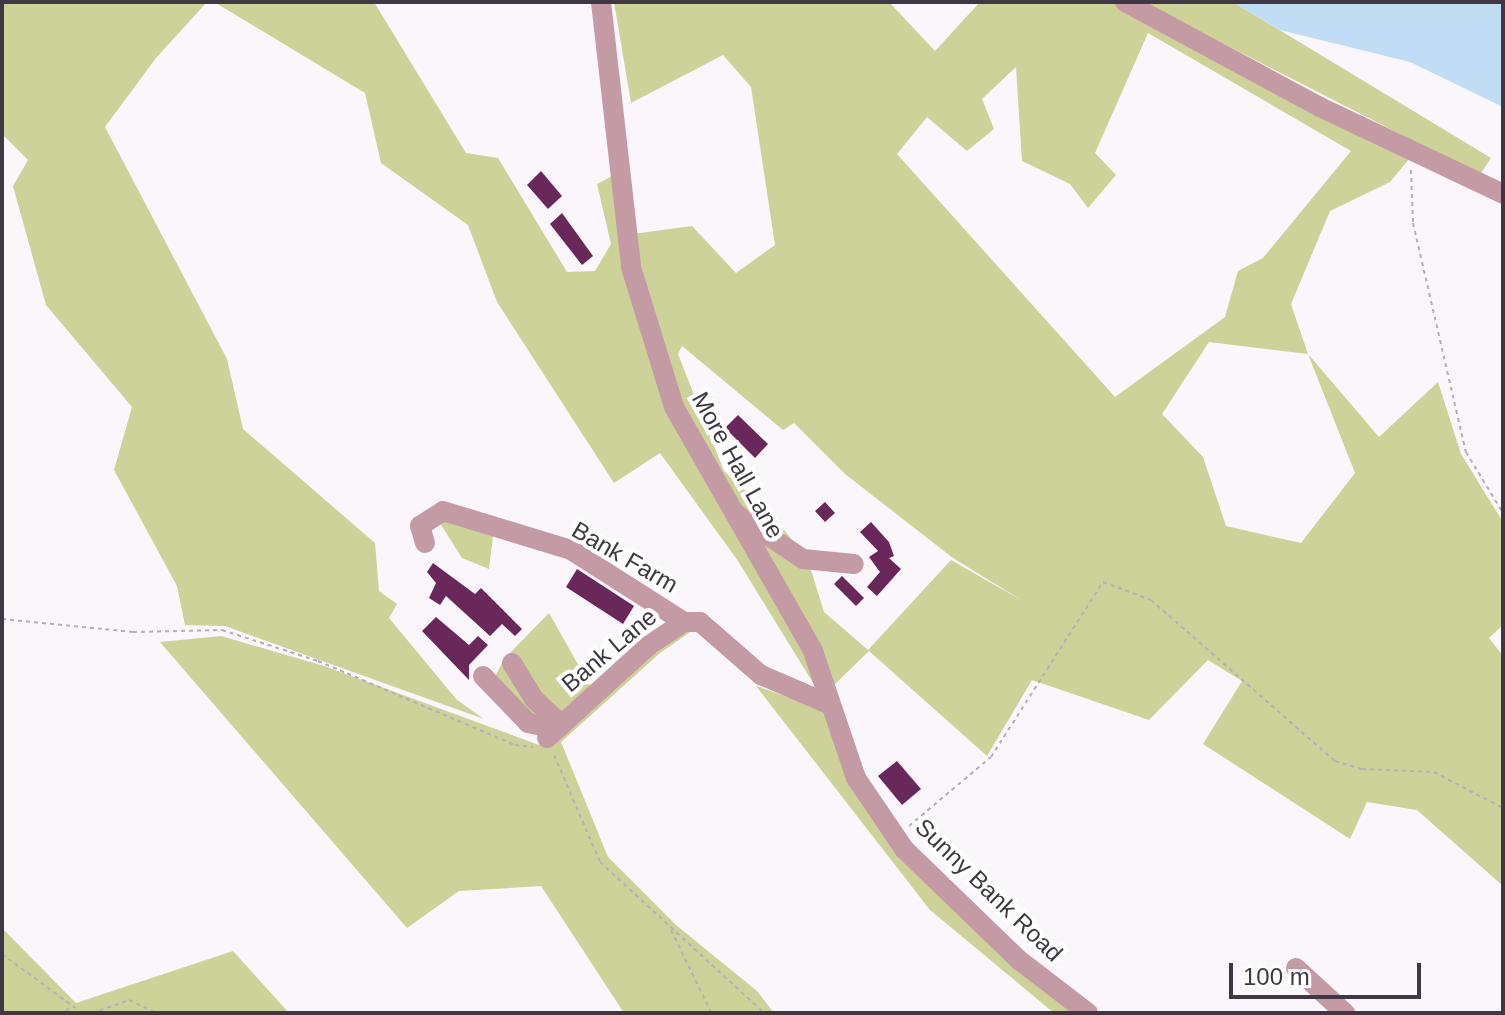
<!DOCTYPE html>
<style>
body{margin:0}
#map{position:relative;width:1505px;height:1015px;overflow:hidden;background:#faf6fc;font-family:Helvetica,sans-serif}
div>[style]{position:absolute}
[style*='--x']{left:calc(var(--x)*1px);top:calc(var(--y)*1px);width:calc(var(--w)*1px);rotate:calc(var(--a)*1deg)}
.green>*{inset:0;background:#cdd298}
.water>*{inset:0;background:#c1ddf6}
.building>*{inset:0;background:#6a2759}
.path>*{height:2px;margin-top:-1px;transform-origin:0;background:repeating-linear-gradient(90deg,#b5b0b8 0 4px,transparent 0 8px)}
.minor>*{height:20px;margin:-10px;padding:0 10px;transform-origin:10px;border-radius:10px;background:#c49ba5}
span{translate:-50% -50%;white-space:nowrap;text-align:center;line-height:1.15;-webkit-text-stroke:8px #fff;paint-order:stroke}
.street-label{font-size:24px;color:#3f3844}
.frame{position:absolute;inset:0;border:4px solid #3f3844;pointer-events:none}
.scale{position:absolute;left:1229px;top:963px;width:192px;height:36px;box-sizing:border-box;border:4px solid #3f3844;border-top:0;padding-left:10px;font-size:24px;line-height:28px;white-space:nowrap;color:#3f3844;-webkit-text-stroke:6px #fff;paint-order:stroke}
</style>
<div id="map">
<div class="green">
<i style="clip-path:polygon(2px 2px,207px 2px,156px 58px,105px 127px,227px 359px,243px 429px,375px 543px,379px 591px,397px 604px,389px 618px,457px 700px,484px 719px,225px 626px,185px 625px,177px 586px,114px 470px,132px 407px,46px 305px,13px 186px,28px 160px,2px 134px)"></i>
<i style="clip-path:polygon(214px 2px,374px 2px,466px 153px,498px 158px,567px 272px,595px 271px,611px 244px,597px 184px,616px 174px,670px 410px,809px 656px,821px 696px,738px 561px,660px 453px,614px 483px,497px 302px,468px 225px,381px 163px,365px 93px)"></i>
<i style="clip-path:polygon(evenodd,614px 2px,889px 2px,935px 51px,980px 2px,1113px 2px,1409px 159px,1390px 182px,1330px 211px,1291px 304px,1308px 354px,1379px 437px,1438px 382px,1461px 454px,1503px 522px,1503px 625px,1489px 638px,1503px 656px,1503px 886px,1417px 810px,1367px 802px,1350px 839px,1203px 744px,1242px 681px,1208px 660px,1149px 720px,1032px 680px,987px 756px,869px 651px,831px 688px,677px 405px,633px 234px,692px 226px,736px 273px,775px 245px,751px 87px,723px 55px,631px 103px,614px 2px,1148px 33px,1351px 151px,1263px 258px,1238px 271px,1225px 317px,1115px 397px,897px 154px,927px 117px,967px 151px,994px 129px,982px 99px,1016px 67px,1022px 161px,1070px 184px,1088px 208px,1116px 175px,1095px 153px,1148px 33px,614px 2px,1209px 342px,1308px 354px,1355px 473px,1301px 543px,1226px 526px,1203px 457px,1162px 414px,1209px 342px,614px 2px,682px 346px,783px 430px,794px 423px,845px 474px,953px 558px,1023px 601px,951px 560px,868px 650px,824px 612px,808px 560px,773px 516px,724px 471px,678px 354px,682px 346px)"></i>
<i style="clip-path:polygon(1142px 2px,1233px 2px,1491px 158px,1480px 175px)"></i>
<i style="clip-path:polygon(433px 512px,494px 528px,489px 569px,462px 558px)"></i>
<i style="clip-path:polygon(549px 613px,593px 691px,544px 736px,493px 680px,505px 658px)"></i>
<i style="clip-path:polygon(699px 626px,660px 653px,561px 742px,608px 857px,676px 925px,757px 991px,774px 1013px,624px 1013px,541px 886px,459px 891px,407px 928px,160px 642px,221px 636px,324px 666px,539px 745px,649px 648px)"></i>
<i style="clip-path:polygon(756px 686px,827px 711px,852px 782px,1077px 1013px,1054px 1013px,930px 910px)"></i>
<i style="clip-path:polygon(2px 928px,76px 1003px,233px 951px,289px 1013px,2px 1013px)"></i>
</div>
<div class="water">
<i style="clip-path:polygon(1233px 2px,1503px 2px,1503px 107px,1410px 62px,1280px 30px)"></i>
</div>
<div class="building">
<i style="clip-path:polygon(541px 171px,562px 196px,548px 209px,527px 185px)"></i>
<i style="clip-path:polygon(562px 213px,593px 256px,582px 265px,550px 224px)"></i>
<i style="clip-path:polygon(738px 415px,768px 444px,755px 458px,725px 428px)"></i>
<i style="clip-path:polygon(825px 502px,835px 513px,825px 522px,815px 511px)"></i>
<i style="clip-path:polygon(871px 522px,889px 542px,894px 556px,889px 558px,901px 569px,877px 596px,867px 587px,880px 572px,869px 557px,878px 551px,860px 532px)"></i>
<i style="clip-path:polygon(433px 563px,475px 594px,481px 588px,522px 629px,515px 636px,502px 624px,490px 636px,446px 596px,440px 605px,429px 598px,436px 583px,427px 572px)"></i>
<i style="clip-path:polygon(577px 569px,634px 606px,623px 624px,566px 587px)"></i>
<i style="clip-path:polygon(842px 576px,864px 598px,856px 606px,834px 584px)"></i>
<i style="clip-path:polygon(436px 617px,469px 645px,478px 636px,488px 645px,469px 665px,469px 680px,422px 631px)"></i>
<i style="clip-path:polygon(897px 761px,921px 789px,902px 805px,878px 776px)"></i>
</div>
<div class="path">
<i style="--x:1411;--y:170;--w:53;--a:87.8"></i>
<i style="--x:1413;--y:223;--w:235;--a:77"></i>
<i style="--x:1466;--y:452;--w:71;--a:58.8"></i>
<i style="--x:2;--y:619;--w:132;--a:5.7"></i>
<i style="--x:133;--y:632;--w:89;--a:-1.3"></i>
<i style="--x:222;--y:630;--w:101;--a:17.9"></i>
<i style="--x:318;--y:661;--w:214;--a:23.1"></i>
<i style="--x:515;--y:745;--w:18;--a:6"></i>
<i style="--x:554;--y:755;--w:116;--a:66.7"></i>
<i style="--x:600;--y:862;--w:223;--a:42.6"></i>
<i style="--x:909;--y:826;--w:107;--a:-40.1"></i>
<i style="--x:991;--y:757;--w:208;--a:-57.4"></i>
<i style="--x:1103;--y:582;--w:51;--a:20.6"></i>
<i style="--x:1151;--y:600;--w:244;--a:41.2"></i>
<i style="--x:1335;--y:761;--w:28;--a:17"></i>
<i style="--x:1362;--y:769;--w:72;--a:2.4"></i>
<i style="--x:1434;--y:772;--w:78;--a:27.6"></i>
<i style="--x:671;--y:930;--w:91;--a:64"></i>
<i style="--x:2;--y:954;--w:99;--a:36.4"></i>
<i style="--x:58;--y:1013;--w:15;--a:-20"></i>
<i style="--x:92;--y:1013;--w:39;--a:-19"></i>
<i style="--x:129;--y:1000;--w:31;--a:25"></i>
</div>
<div class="minor">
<i style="--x:601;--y:2;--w:267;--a:83.5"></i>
<i style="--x:631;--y:267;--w:146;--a:72.9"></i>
<i style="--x:674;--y:407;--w:281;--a:60.3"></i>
<i style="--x:813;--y:651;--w:134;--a:71.3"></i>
<i style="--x:856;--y:778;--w:86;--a:55.9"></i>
<i style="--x:904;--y:849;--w:160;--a:44"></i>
<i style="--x:1019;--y:960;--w:87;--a:37.5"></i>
<i style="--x:1125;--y:2;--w:221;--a:28.3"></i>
<i style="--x:1320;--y:107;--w:203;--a:25.4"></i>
<i style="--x:736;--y:514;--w:81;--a:33.9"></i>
<i style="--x:803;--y:559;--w:51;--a:5.6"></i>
<i style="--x:425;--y:543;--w:18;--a:-106"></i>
<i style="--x:420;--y:526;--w:27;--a:-33"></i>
<i style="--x:443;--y:511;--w:134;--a:16.9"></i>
<i style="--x:571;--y:550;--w:134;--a:32.5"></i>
<i style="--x:512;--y:663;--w:42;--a:58.6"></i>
<i style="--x:534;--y:699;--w:38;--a:43"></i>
<i style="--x:483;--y:676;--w:65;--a:46.2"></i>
<i style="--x:528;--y:723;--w:30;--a:12"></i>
<i style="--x:547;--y:738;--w:137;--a:-42.3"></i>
<i style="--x:648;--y:646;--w:43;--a:-33.7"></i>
<i style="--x:684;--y:622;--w:16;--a:0"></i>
<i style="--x:700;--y:622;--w:81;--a:41"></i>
<i style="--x:761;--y:675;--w:76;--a:23.2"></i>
<i style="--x:1296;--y:968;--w:67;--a:42.6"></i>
</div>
<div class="street-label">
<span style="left:738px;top:465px;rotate:61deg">More Hall Lane</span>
<span style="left:625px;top:557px;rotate:30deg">Bank Farm</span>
<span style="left:609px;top:650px;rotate:-40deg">Bank Lane</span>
<span style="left:989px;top:890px;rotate:44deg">Sunny Bank Road</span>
</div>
<div class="frame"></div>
<div class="scale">100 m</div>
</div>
